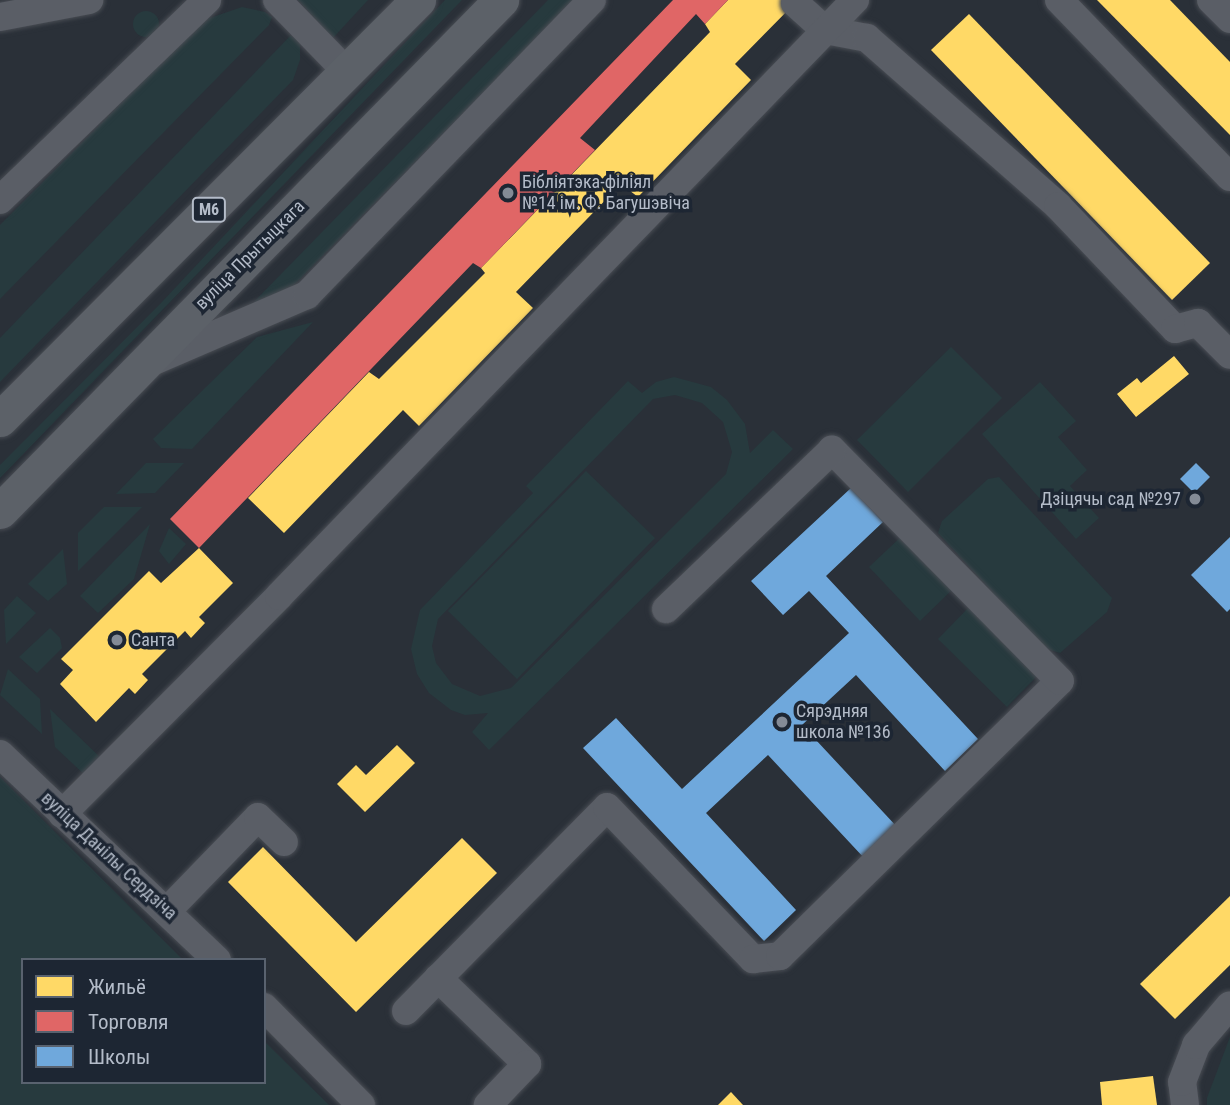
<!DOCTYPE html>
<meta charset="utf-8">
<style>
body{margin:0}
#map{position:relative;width:1230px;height:1105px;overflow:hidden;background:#2a3038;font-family:"Roboto Condensed",sans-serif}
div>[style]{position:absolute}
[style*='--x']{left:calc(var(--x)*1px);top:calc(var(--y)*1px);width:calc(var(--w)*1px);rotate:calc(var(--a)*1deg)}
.green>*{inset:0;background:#273a3e}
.round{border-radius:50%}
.homes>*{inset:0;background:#ffd966}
.shops>*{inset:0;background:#e06666}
.schools>*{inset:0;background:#6fa8dc}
.roads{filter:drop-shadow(0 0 2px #484c53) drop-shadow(0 0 2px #484c53)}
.minor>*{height:28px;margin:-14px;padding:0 14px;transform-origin:14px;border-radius:14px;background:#5a5e66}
.major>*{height:35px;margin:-17.5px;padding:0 17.5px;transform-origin:17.5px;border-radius:17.5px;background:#5c6168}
.dots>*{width:19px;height:19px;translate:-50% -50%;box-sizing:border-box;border:4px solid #1d2633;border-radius:50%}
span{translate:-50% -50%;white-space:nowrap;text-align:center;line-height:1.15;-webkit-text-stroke:7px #1d2633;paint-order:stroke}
.shield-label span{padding:2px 5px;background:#1d2633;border:2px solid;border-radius:5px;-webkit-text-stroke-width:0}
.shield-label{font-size:16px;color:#b4bcc9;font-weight:700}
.poi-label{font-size:18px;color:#b4bcc9}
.left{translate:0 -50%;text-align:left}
.right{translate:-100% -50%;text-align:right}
.street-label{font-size:18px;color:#b4bcc9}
.legend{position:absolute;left:21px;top:958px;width:245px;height:126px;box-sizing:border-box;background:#1d2633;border:2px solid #59626f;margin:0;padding:9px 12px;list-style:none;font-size:21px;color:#b4bcc9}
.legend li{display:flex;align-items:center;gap:14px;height:35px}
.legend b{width:35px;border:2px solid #59626f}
</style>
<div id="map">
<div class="green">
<i style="clip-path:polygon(298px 0,368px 0,333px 38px)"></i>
<i style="clip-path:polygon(445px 0,462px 0,0 478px,0 465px,160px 304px)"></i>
<i style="clip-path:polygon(548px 0,574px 0,290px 289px,249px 307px)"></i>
<i style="clip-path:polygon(242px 7px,265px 12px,272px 17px,269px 25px,0 299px,0 225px,204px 20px)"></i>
<i class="round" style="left:133px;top:11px;width:26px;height:26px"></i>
<i style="clip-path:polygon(292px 34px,300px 43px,300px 60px,293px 80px,0 382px,0 338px)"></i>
<i style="clip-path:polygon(313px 322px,192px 449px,161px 448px,153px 439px,257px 337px)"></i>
<i style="clip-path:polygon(951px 347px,1002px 398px,908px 492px,857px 440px)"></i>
<i style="clip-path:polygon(evenodd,674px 377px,711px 387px,727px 400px,745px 424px,750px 453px,773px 430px,793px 449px,489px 750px,472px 732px,488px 713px,465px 715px,451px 710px,429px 693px,417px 674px,411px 649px,420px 610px,533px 493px,526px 486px,628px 381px,642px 393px,656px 382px,674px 377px,675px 395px,702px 403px,723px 422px,732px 452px,726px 474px,511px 688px,480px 696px,452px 684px,436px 663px,432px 646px,438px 619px,653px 399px,675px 395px)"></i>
<i style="clip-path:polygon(1040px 382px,1076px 421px,1058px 437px,1087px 470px,1070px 486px,1099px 518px,1076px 539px,982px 434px)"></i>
<i style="clip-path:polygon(146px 463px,184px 463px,155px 493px,116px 494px)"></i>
<i style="clip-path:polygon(586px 471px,655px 538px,517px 679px,448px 611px)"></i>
<i style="clip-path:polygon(999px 477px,1112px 598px,1107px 612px,1060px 653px,1044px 648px,938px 533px,942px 521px,988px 479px)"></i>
<i style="clip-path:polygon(144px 506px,143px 506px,78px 571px,78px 533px,104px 507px)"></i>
<i style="clip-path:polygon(150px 524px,134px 579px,98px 613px,80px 596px)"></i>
<i style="clip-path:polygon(169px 528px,186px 544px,169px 564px,159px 551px)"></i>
<i style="clip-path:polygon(905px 533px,956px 586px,920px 621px,869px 567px)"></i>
<i style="clip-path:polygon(63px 549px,67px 584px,48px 601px,28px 584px)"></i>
<i style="clip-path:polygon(17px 596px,36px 613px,6px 644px,4px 610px)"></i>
<i style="clip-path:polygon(972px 604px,1041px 672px,1007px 707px,938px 639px)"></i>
<i style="clip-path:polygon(50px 628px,60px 638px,62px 648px,37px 673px,19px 657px)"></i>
<i style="clip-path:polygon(8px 669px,40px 699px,42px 734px,0 695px)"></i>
<i style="clip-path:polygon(50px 709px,103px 760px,88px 778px,55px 747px)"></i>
<i style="clip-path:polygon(0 777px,183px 960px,23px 960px,23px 1082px,264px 1082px,264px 1041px,329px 1105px,0 1105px)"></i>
<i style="clip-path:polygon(1230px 1037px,1230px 1105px,1207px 1105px,1207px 1098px)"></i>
</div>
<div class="homes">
<i style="clip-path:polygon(728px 0,798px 0,735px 64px,751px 80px,638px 197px,621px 184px,516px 292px,533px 308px,505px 337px,419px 426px,403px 410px,284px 533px,248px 498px,369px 372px,379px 379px,485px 273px,481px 268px,710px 32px,705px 24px)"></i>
<i style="clip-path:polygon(1097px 0,1170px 0,1230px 62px,1230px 135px)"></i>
<i style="clip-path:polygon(969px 14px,1210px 263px,1172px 300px,931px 50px)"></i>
<i style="clip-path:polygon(1174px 356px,1189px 374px,1136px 417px,1117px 394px,1137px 378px,1141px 383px)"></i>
<i style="clip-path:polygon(199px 548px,233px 583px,199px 617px,205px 623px,191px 638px,185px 631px,142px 674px,148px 680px,135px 694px,129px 688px,96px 722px,60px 684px,73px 670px,61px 659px,149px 571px,161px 583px)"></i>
<i style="clip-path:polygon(397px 745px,415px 763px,365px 812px,337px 784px,356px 765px,366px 775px)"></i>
<i style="clip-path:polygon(462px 838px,497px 873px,356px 1012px,228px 882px,263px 847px,356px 942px)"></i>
<i style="clip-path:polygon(1230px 896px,1230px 965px,1175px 1019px,1140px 984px)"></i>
<i style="clip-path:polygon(1153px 1076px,1157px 1105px,1102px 1105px,1100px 1082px)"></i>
<i style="clip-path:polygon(731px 1092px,743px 1105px,718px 1105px)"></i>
</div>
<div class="shops">
<i style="clip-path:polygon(673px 0,728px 0,705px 24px,696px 14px,580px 138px,595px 150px,481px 268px,473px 263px,199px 548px,170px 519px)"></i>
</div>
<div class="schools">
<i style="clip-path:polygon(1196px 463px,1210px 477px,1194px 493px,1180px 479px)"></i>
<i style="clip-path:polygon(851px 488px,883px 522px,826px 576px,978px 739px,945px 771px,856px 675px,802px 725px,898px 828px,865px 859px,768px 755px,706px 813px,796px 910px,764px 941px,583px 748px,616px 718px,682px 789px,849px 633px,809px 591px,783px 615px,751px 581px)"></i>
<i style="clip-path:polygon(1230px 537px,1230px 609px,1227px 612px,1191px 575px)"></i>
</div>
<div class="roads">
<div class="minor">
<i style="--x:277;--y:0;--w:100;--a:45.8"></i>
<i style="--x:1059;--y:0;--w:246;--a:46"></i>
<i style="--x:1211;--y:0;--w:27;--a:45"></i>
<i style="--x:795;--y:3;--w:40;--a:42"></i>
<i style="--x:825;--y:30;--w:43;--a:10.8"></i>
<i style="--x:867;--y:38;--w:254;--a:41.3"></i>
<i style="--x:1058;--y:206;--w:170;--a:46.4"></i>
<i style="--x:1175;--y:329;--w:24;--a:-15"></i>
<i style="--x:1198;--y:323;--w:45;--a:45"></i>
<i style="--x:0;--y:17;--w:91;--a:-10.8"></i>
<i style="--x:0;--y:200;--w:288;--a:-44"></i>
<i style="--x:149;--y:363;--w:172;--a:-23.3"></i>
<i style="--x:307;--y:295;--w:410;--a:-46"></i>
<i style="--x:0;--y:754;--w:299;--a:43.5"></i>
<i style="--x:62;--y:814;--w:308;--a:-45.1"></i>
<i style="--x:279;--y:596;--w:829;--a:-45.98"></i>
<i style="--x:168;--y:910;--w:129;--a:-45.9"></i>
<i style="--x:258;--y:817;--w:36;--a:44"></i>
<i style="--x:438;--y:978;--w:124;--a:44"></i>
<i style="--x:527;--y:1064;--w:57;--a:133.6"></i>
<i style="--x:264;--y:1007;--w:138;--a:45.3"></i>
<i style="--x:406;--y:1011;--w:286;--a:-45.4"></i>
<i style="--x:607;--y:807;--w:211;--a:46.2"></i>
<i style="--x:753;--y:959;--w:27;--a:-6"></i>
<i style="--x:780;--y:956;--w:392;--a:-44.5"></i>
<i style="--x:1060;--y:681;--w:325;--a:-134.6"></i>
<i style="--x:832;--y:450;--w:230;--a:136.2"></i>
<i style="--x:1185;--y:1105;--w:23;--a:-97"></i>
<i style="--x:1182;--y:1082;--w:40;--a:-69"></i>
<i style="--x:1196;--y:1045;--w:52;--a:-49.6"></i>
</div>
<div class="major">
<i style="--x:0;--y:419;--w:592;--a:-45.07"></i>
<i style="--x:0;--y:511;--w:716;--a:-45.57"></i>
</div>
</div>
<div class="dots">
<i style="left:508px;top:193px;background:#848b96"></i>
<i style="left:1195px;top:499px;background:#848b96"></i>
<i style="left:117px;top:640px;background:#848b96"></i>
<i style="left:782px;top:722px;background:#848b96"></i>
</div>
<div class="shield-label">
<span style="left:209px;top:210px">М6</span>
</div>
<div class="poi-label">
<span class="left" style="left:522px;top:193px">Бібліятэка-філіял<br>№14 ім. Ф. Багушэвіча</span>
<span class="right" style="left:1181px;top:499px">Дзіцячы сад №297</span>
<span class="left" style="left:131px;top:640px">Санта</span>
<span class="left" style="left:796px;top:722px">Сярэдняя<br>школа №136</span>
</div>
<div class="street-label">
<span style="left:250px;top:255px;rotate:-45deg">вуліца Прытыцкага</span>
<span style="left:109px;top:856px;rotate:43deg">вуліца Данілы Сердзіча</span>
</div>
<ul class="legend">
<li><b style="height:19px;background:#ffd966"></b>Жильё</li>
<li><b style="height:19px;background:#e06666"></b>Торговля</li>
<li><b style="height:19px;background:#6fa8dc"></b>Школы</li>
</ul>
</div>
